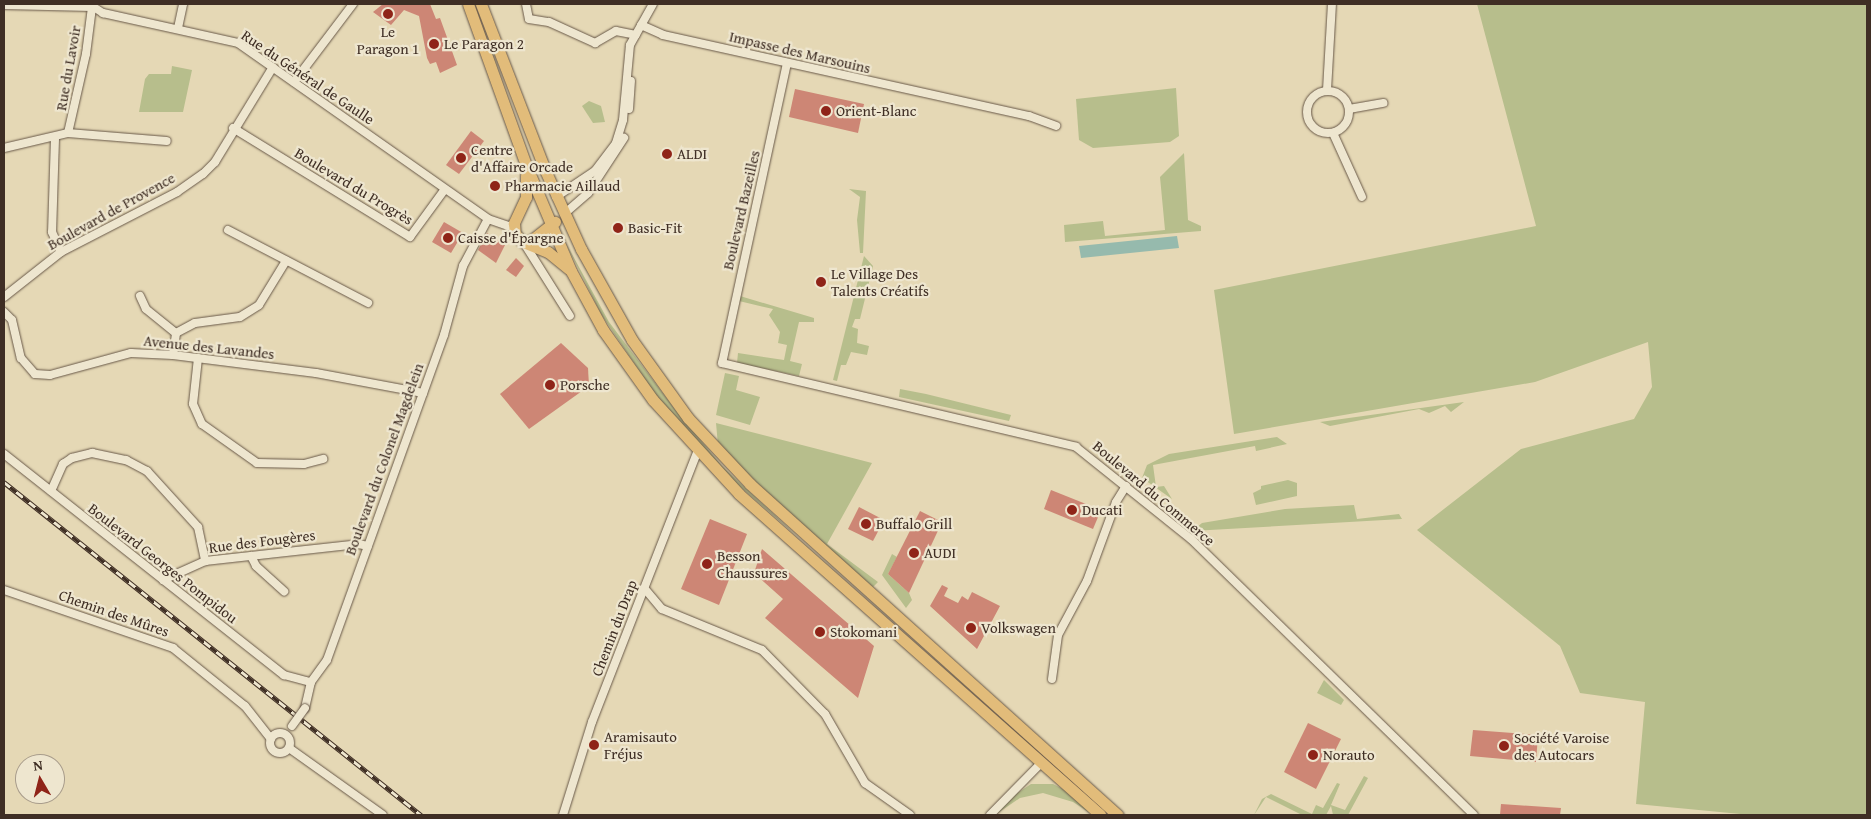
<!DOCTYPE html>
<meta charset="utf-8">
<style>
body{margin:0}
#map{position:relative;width:1871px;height:819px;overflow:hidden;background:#e5d8b5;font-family:"Gentium Book Plus",serif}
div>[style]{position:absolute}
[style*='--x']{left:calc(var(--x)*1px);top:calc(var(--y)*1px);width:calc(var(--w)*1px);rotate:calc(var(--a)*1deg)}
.green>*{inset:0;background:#b7be8c}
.water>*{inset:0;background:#96baad}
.building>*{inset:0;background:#cd8675}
.roads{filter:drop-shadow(0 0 1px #685848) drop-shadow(0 0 1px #685848)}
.minor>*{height:8px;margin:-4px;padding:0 4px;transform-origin:4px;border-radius:4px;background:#eee6cf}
.minor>.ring{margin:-4px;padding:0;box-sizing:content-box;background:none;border:8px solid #eee6cf;border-radius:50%}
.primary>*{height:11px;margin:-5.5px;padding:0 5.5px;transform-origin:5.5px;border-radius:5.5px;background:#e2bc7a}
.rail>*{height:4.5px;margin-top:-2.25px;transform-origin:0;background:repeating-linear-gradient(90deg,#eee6cf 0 8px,#3f2e24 0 16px);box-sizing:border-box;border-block:1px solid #3f2e24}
.bridges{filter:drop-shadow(0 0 1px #685848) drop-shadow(0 0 1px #685848)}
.minor-bridge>*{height:8px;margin:-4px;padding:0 4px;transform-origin:4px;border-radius:4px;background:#eee6cf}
.dots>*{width:14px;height:14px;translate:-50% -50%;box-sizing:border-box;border:2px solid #eee6cf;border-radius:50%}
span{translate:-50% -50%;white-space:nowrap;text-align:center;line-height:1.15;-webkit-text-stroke:4.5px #eee6cf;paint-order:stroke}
.poi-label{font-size:15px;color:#3f2e24}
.left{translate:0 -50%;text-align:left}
.street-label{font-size:15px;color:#3f2e24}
.frame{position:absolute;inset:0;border:5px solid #3f2e24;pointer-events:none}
.north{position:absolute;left:15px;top:754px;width:50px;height:50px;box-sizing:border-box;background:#eee6cf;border:1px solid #a89c8b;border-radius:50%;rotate:352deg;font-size:14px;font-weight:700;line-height:20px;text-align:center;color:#3f2e24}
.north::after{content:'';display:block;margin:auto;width:18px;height:22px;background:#8f2418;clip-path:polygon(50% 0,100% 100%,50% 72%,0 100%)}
</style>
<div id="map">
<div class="green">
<i style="clip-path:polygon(1477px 4px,1867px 4px,1867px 815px,1751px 815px,1636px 804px,1645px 702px,1580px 693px,1560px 646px,1417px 530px,1521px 449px,1634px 419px,1652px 387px,1648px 342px,1535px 382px,1234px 434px,1214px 290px,1536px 226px)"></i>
<i style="clip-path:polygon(172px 66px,192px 70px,183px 112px,139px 112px,145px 79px,149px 74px,171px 74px)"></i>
<i style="clip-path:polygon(1176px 88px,1179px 136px,1170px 142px,1093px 148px,1079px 140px,1076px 99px)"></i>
<i style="clip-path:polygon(589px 101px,601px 106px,605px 122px,593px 123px,582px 106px)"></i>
<i style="clip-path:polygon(1184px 153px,1188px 220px,1201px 226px,1201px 231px,1065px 242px,1064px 225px,1103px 221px,1105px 236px,1165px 230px,1160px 177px)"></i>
<i style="clip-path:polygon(849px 189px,866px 191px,863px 253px,860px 253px,857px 220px,860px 197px)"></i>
<i style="clip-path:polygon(562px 236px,609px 322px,677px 412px,722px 466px,797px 536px,723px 472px,657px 397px,601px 314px)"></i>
<i style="clip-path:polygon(864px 256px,873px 266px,860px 319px,855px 319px,852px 327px,858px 329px,857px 343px,869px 346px,867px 355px,851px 352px,846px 365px,841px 365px,837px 381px,833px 380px)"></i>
<i style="clip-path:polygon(740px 296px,814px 318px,814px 322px,799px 322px,790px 361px,802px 364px,799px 376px,737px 363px,738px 353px,784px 360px,787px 345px,778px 343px,780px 332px,769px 315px,773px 309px,739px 301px)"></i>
<i style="clip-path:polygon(725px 373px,739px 376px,736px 390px,760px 397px,750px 425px,716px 415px)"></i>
<i style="clip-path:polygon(900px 389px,926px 394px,1011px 415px,1009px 421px,899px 397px)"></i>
<i style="clip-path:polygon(1464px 402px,1451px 412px,1445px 406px,1429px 413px,1419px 409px,1330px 426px,1320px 422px)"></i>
<i style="clip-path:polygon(716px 423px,872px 463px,827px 544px,878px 582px,873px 587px,782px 508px,718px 445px)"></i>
<i style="clip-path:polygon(1277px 437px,1287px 444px,1256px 451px,1255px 446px,1153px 465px,1156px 487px,1164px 486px,1172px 499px,1142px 478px,1147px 465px,1169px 454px)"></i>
<i style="clip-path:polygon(1288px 480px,1297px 483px,1297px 496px,1256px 505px,1253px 493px,1261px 489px,1261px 486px)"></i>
<i style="clip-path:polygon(1354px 505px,1357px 519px,1399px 514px,1402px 519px,1192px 531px,1202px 523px,1285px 509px)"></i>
<i style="clip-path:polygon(892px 554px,897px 557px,888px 574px,909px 593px,912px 600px,906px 608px,882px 575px)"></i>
<i style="clip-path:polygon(1324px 680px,1344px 700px,1341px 705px,1317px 693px)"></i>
<i style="clip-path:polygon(1364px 776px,1368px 778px,1348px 815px,1333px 815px,1331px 806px,1326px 815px,1302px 815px,1266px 797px,1254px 815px,1262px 799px,1271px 794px,1312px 814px,1316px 805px,1323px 808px,1337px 783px,1340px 784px,1331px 805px,1345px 810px)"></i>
<i style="clip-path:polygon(1031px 784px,1053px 784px,1065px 790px,1093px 815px,1073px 802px,1043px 793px,1020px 798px,995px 815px,1013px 796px)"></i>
</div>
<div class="water">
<i style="clip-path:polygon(1177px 236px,1179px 248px,1081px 258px,1079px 246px)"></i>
</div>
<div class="building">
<i style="clip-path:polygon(383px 4px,430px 4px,436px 19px,440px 18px,457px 65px,440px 73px,436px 62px,430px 64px,427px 58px,419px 16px,404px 10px,391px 25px,373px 12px)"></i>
<i style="clip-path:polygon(795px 89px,864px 104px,858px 133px,789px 117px)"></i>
<i style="clip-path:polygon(471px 131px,484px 141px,459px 174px,446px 165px)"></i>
<i style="clip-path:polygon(444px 222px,463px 233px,451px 253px,432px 242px)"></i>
<i style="clip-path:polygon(487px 233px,505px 245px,496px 263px,478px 250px)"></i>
<i style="clip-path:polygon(516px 258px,524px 266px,516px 277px,506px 270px)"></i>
<i style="clip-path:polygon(561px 343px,588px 368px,589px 386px,529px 429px,500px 394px)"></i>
<i style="clip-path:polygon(1051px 490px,1101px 510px,1093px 529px,1044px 509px)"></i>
<i style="clip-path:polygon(859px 507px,884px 520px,873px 541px,848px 529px)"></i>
<i style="clip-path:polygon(920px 511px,942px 522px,909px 593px,888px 574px)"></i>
<i style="clip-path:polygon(710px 519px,747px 534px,719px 605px,681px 589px)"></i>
<i style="clip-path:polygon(762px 549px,874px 646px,858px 698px,765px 618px,783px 599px,754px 573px)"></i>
<i style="clip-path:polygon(942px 585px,948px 588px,944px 596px,958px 603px,962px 596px,968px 600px,972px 592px,1000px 606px,977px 649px,930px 606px)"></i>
<i style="clip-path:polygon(1308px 723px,1341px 739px,1316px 789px,1284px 772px)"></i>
<i style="clip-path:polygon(1473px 730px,1538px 735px,1536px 762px,1470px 756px)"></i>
<i style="clip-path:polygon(1501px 804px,1561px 808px,1560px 815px,1500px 815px)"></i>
</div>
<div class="roads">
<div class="minor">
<i style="--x:89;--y:4;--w:17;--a:33"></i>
<i style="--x:103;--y:13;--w:138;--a:12.5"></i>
<i style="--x:238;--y:43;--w:306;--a:35.1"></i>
<i style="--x:488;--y:219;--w:28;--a:19"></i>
<i style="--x:526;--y:4;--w:15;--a:79"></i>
<i style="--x:529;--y:19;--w:20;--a:9"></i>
<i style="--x:549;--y:22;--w:51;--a:24.5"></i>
<i style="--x:595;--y:43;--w:24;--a:-30"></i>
<i style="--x:616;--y:31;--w:20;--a:11"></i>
<i style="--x:4;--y:5;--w:88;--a:1.3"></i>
<i style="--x:641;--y:25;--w:24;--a:24"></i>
<i style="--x:663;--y:35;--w:375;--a:12.5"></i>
<i style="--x:1029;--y:116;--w:29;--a:20"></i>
<i style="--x:178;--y:28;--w:25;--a:-78"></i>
<i style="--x:787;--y:63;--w:307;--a:102.2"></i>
<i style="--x:722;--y:363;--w:364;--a:13.3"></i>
<i style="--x:1076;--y:447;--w:147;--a:38.7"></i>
<i style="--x:1191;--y:539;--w:395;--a:44.3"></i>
<i style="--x:294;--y:82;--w:98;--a:-52.9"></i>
<i style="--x:1327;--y:90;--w:86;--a:-86.7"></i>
<i class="ring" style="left:1307px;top:91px;width:34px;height:34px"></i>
<i style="--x:629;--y:109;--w:28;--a:-86"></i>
<i style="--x:1349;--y:109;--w:35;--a:-10"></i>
<i style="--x:233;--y:128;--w:208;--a:31.6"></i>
<i style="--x:410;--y:237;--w:59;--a:-53.9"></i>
<i style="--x:68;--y:133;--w:81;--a:-77.2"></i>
<i style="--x:86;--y:54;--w:47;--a:-82.7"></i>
<i style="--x:1333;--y:133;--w:70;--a:65.6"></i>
<i style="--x:55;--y:138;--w:94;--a:91.8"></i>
<i style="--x:52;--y:232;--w:22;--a:66"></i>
<i style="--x:4;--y:148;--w:66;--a:-13.2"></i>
<i style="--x:68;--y:133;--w:99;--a:4.6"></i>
<i style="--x:556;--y:197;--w:47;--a:-33.7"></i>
<i style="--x:595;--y:171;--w:35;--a:-53"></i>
<i style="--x:616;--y:143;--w:24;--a:-73"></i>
<i style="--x:623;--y:120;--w:75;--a:-84.7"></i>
<i style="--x:630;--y:45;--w:47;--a:-60.7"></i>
<i style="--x:564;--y:214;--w:32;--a:-41"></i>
<i style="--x:588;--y:193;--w:66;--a:-56.8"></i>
<i style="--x:228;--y:230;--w:158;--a:27.5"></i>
<i style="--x:524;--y:243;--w:86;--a:57.8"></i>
<i style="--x:140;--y:296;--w:14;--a:65"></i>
<i style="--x:146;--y:309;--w:38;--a:39"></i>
<i style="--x:4;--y:297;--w:73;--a:-38.3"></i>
<i style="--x:61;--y:252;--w:131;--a:-27.3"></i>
<i style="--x:177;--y:192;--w:32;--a:-35"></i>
<i style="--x:203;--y:174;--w:17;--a:-45"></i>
<i style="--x:215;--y:162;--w:111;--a:-58.6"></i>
<i style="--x:4;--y:312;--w:11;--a:45"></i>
<i style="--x:12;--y:320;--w:39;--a:77"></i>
<i style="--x:21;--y:358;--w:21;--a:49"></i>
<i style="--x:35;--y:374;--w:15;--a:4"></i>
<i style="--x:50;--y:375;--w:84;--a:-15.2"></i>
<i style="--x:131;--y:353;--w:42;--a:2.7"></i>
<i style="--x:173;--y:355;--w:144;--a:7.2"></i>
<i style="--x:316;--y:373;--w:109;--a:10.6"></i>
<i style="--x:173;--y:355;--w:22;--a:-82"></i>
<i style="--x:176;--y:333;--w:21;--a:-28"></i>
<i style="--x:195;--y:323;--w:45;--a:-7.6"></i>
<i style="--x:240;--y:317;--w:22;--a:-32"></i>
<i style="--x:259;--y:305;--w:52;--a:-58.5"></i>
<i style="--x:198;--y:358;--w:46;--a:96.2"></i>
<i style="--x:193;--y:404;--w:22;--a:66"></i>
<i style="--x:202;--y:424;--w:67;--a:35.3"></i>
<i style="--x:257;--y:463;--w:47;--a:1.2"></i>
<i style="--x:304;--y:464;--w:20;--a:-15"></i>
<i style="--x:4;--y:454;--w:357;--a:38.3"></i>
<i style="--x:284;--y:675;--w:28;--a:15"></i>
<i style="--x:51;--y:491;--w:30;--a:-66"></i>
<i style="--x:63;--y:464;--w:11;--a:-34"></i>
<i style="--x:72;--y:458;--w:21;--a:-14"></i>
<i style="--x:92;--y:453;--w:35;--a:12"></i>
<i style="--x:126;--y:460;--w:24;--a:28"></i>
<i style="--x:147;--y:471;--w:76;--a:47.7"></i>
<i style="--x:198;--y:527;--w:35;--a:78"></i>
<i style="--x:251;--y:556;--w:11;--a:63"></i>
<i style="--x:256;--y:566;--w:38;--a:42"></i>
<i style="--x:163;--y:580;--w:46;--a:-24.3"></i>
<i style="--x:205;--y:561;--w:154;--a:-6.3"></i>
<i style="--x:358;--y:544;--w:10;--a:11"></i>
<i style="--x:645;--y:589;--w:26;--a:50"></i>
<i style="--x:662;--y:609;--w:108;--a:22.3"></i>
<i style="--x:762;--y:650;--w:90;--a:45.5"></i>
<i style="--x:825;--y:714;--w:80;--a:59.9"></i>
<i style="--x:865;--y:783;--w:55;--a:35.4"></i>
<i style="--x:4;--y:590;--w:179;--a:18.9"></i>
<i style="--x:173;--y:648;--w:92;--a:38.9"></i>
<i style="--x:245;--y:706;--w:42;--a:51.8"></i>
<i style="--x:1052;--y:679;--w:44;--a:-82.2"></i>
<i style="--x:1058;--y:635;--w:61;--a:-61.8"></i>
<i style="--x:1087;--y:581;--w:84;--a:-69.8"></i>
<i style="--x:1116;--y:502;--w:19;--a:-58"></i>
<i style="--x:305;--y:708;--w:27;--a:-77"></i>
<i style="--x:311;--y:682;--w:27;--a:-54"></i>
<i style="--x:327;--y:660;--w:345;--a:-70.2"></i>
<i style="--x:444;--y:335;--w:72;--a:-74.6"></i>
<i style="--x:463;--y:266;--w:53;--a:-62"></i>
<i class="ring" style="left:270px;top:733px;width:12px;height:12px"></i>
<i style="--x:289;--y:748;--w:115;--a:35.5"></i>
<i style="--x:563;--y:815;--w:97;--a:-72.7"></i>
<i style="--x:592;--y:722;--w:289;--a:-68.7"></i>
<i style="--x:990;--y:815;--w:74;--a:-45.5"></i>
</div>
<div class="primary">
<i style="--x:468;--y:4;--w:171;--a:70.2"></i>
<i style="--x:526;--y:165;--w:115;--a:67"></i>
<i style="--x:571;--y:271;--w:67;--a:61.5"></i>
<i style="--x:603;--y:330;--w:86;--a:54.5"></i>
<i style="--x:653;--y:400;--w:127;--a:47.5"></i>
<i style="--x:739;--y:494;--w:483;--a:41.6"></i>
<i style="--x:481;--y:4;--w:178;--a:68.9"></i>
<i style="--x:545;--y:170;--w:87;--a:65.5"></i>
<i style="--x:581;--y:249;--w:104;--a:60.7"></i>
<i style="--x:632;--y:340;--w:96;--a:54.3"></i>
<i style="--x:688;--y:418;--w:91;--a:46.8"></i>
<i style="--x:750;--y:484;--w:495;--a:42"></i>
<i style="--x:526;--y:175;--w:22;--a:90"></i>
<i style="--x:526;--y:197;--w:29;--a:115"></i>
<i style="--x:514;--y:223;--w:11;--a:85"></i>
<i style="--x:515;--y:234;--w:11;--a:45"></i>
<i style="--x:523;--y:242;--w:27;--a:22"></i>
<i style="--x:548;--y:252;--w:26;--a:39"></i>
<i style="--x:529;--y:242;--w:33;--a:-38"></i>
</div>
</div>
<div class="rail">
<i style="--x:4;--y:482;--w:534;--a:38.61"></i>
</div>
<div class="bridges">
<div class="minor-bridge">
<i style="--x:292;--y:726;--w:22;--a:-54"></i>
</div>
</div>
<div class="dots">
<i style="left:388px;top:14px;background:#8f2418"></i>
<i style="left:434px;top:44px;background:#8f2418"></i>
<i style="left:826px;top:111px;background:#8f2418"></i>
<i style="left:667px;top:154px;background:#8f2418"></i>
<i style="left:461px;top:158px;background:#8f2418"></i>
<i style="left:495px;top:186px;background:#8f2418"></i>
<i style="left:618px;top:228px;background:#8f2418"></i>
<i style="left:448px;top:238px;background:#8f2418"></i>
<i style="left:821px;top:282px;background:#8f2418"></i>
<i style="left:550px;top:385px;background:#8f2418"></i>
<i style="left:1072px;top:510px;background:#8f2418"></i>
<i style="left:866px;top:524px;background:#8f2418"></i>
<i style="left:914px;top:553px;background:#8f2418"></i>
<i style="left:707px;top:564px;background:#8f2418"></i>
<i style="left:971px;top:628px;background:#8f2418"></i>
<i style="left:820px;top:632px;background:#8f2418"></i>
<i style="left:594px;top:745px;background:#8f2418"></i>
<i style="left:1504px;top:746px;background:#8f2418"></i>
<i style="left:1313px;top:755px;background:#8f2418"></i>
</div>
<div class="poi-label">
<span style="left:388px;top:40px">Le<br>Paragon 1</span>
<span class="left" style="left:444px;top:44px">Le Paragon 2</span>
<span class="left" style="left:836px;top:111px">Orient-Blanc</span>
<span class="left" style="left:471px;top:158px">Centre<br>d'Affaire Orcade</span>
<span class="left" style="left:677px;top:154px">ALDI</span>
<span class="left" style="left:505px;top:186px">Pharmacie Aillaud</span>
<span class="left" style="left:628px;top:228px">Basic-Fit</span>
<span class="left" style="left:458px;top:238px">Caisse d'Épargne</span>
<span class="left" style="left:831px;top:282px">Le Village Des<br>Talents Créatifs</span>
<span class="left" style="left:560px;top:385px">Porsche</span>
<span class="left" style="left:1082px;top:510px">Ducati</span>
<span class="left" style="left:876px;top:524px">Buffalo Grill</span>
<span class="left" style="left:924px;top:553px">AUDI</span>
<span class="left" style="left:717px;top:564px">Besson<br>Chaussures</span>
<span class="left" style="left:981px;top:628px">Volkswagen</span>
<span class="left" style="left:830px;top:632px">Stokomani</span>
<span class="left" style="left:604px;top:745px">Aramisauto<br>Fréjus</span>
<span class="left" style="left:1514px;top:746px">Société Varoise<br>des Autocars</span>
<span class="left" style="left:1323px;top:755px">Norauto</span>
</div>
<div class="street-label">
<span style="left:800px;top:52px;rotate:13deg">Impasse des Marsouins</span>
<span style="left:68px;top:68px;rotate:-80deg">Rue du Lavoir</span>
<span style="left:308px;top:77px;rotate:34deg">Rue du Général de Gaulle</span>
<span style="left:354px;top:186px;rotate:31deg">Boulevard du Progrès</span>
<span style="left:741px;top:210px;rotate:-77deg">Boulevard Bazeilles</span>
<span style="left:111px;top:211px;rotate:-29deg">Boulevard de Provence</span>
<span style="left:209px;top:347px;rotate:6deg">Avenue des Lavandes</span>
<span style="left:384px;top:459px;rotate:-70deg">Boulevard du Colonel Magdelein</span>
<span style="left:1154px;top:493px;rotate:40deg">Boulevard du Commerce</span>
<span style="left:262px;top:541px;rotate:-7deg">Rue des Fougères</span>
<span style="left:163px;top:563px;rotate:38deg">Boulevard Georges Pompidou</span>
<span style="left:114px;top:613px;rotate:19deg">Chemin des Mûres</span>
<span style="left:614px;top:628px;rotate:-69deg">Chemin du Drap</span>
</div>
<div class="frame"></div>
<div class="north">N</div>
</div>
